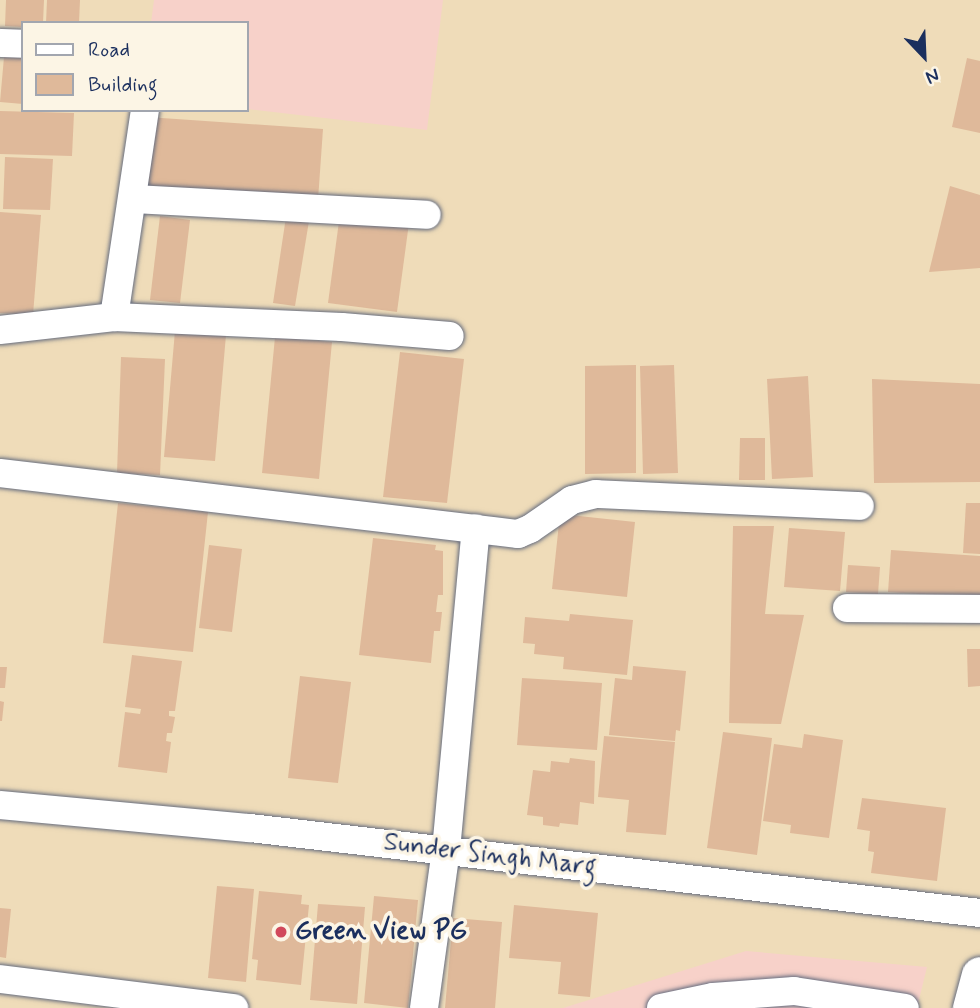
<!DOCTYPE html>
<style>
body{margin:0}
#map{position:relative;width:980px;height:1008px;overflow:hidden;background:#efdcb9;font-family:Mynerve,sans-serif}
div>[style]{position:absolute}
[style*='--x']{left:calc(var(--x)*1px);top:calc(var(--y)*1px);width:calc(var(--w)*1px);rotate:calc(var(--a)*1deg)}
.built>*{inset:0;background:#f7d1c9}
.building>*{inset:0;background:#dfb99a}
.roads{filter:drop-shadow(0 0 2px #656c7e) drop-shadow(0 0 2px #656c7e)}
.minor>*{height:28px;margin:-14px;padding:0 14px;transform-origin:14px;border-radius:14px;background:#fff}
.major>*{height:37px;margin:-18.5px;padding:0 18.5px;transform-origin:18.5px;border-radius:18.5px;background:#fff}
.dots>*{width:19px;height:19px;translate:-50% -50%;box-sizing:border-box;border:4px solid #fcf5e5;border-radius:50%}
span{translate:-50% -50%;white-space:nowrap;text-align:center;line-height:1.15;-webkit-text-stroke:7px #fcf5e5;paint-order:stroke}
.street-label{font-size:26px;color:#1b2f5e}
.poi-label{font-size:26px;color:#1b2f5e;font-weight:700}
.left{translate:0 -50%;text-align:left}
.legend{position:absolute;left:21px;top:21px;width:228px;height:91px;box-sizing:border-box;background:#fcf5e5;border:2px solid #a2a6af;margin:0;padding:9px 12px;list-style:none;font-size:21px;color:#1b2f5e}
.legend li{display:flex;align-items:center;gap:14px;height:35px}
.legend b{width:35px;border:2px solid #a2a6af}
.north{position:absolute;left:889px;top:21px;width:70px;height:70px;-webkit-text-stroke:5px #fcf5e5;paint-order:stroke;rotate:157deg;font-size:19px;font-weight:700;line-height:28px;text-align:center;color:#1b2f5e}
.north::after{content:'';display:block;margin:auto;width:24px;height:32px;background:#1b2f5e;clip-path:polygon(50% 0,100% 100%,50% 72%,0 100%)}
</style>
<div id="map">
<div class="built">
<i style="clip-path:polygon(154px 0,443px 0,427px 130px,247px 109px,247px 23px,151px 23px)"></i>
<i style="clip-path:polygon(746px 951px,927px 967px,917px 1008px,563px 1008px)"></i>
</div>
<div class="building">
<i style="clip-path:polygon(6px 0,44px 0,43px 23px,23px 23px,23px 27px,5px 26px)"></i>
<i style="clip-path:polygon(47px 0,80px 0,79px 23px,46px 23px)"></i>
<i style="clip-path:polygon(5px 46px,23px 48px,23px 104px,0 102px)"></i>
<i style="clip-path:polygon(967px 58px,980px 61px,980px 133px,952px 127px)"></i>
<i style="clip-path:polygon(0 111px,74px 113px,72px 156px,0 154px)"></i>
<i style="clip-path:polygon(147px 117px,323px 129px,318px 200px,142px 188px)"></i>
<i style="clip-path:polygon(5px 157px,53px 159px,50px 210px,3px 209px)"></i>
<i style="clip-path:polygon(950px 186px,980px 195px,980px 268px,929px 272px)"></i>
<i style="clip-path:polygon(0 212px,41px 215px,33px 315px,0 313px)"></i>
<i style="clip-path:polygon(340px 214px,409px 223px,397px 312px,328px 303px)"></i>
<i style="clip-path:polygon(160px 216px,190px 220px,180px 303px,150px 300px)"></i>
<i style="clip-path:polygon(286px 217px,309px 221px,295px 306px,273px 303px)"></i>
<i style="clip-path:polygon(175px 331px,226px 335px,215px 461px,164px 457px)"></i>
<i style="clip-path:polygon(275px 337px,332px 342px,319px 479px,262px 473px)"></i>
<i style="clip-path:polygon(400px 352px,464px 359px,447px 503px,383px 497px)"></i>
<i style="clip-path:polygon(121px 357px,165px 359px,160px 475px,117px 473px)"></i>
<i style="clip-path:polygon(636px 365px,636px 473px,585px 474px,585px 366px)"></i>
<i style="clip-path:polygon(674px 365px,678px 473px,643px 474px,640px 366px)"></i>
<i style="clip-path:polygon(808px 376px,813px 477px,772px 479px,767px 379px)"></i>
<i style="clip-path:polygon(872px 379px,980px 384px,980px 482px,874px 483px)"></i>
<i style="clip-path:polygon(740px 438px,765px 438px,765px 480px,739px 480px)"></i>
<i style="clip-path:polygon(118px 503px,208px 512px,193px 652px,103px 643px)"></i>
<i style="clip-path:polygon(966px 503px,980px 503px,980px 554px,963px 553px)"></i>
<i style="clip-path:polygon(560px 514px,635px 522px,627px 597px,552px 589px)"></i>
<i style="clip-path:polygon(733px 526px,774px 526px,765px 614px,804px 615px,781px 724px,729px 723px)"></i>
<i style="clip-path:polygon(789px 528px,845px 532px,840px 591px,784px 587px)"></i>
<i style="clip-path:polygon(373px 538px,436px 545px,435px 550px,443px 551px,443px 595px,438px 595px,436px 612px,442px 612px,440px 631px,434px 631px,431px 663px,359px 655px)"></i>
<i style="clip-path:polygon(209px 545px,242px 549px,232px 632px,199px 628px)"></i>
<i style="clip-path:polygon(891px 550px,980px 556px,980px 598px,888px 592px)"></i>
<i style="clip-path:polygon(848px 565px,880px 567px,878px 594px,846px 592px)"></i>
<i style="clip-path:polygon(570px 614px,633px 620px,627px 675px,563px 669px,564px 657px,534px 654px,535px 644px,523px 643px,525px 617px,569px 621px)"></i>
<i style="clip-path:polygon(967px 649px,980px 649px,980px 686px,968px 687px)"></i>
<i style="clip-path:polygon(132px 655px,182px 661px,175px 711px,169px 711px,169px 716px,175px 717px,172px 733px,167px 733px,166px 741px,171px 742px,167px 773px,118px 767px,125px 712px,140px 714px,141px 709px,125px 707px)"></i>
<i style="clip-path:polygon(633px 666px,686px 671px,680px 731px,676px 730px,675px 741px,609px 735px,615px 678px,632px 680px)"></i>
<i style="clip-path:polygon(0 667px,7px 667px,5px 688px,0 688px)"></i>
<i style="clip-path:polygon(300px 676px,351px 682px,338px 783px,288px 778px)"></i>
<i style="clip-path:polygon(522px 678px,602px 683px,597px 750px,517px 745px)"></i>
<i style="clip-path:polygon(0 701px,4px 702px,2px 721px,0 721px)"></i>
<i style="clip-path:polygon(723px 732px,772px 738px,757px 855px,707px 848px)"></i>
<i style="clip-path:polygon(804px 734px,843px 740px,829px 838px,790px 833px,791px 825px,763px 821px,774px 744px,802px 748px)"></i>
<i style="clip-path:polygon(604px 736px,675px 742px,666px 835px,626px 832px,629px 800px,598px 797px)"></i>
<i style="clip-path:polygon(570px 758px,595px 761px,594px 804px,580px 802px,578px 825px,560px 823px,559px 827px,543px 825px,543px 817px,527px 815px,533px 770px,550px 772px,551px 761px,569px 763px)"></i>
<i style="clip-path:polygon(862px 798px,946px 808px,937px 881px,871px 873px,874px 852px,868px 851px,870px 831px,857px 829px)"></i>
<i style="clip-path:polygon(217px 886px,254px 889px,246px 982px,208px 978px)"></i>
<i style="clip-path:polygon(259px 891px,302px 895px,301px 904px,309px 905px,301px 985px,256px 980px,258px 960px,252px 959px)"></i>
<i style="clip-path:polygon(374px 896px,418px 900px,408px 1008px,364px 1003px)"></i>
<i style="clip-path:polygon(318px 904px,365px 907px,357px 1004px,310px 1000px)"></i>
<i style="clip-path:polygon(514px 905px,598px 913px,590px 997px,558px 994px,561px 962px,509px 958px)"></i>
<i style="clip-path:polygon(0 908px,11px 909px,6px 958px,0 957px)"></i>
<i style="clip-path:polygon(453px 918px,502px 922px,495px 1008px,445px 1008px)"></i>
</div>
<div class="roads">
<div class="minor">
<i style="--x:0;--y:43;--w:23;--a:2"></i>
<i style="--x:134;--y:199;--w:293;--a:3.1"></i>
<i style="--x:114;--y:317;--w:209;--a:-81.5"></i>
<i style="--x:0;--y:330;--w:115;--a:-6.5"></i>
<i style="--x:114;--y:317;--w:228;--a:2.5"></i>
<i style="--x:342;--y:327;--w:108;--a:4.8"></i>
<i style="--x:0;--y:473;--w:522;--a:6.72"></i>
<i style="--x:518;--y:534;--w:13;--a:-23"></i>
<i style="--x:530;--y:529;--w:51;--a:-34.6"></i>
<i style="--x:572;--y:500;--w:25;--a:-14"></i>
<i style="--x:596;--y:494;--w:264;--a:2.6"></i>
<i style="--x:847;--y:608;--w:133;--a:0.4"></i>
<i style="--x:0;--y:805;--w:251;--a:5.3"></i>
<i style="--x:250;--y:828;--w:735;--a:6.64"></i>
<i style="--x:0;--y:979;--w:236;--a:7.1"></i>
<i style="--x:424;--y:1008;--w:160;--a:-82.1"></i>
<i style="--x:446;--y:850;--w:323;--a:-84.7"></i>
<i style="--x:661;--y:1008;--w:53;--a:-11.9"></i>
<i style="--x:713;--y:997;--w:81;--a:-4.2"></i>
<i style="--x:794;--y:991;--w:112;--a:8.7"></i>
</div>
<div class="major">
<i style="--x:971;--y:1008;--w:34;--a:-75"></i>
</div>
</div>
<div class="dots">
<i style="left:281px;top:932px;background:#d1495b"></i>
</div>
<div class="street-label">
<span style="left:490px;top:856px;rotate:7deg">Sunder Singh Marg</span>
</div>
<div class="poi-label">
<span class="left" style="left:295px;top:932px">Green View PG</span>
</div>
<ul class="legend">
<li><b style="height:9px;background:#fff"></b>Road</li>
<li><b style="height:19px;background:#dfb99a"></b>Building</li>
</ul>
<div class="north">N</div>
</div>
